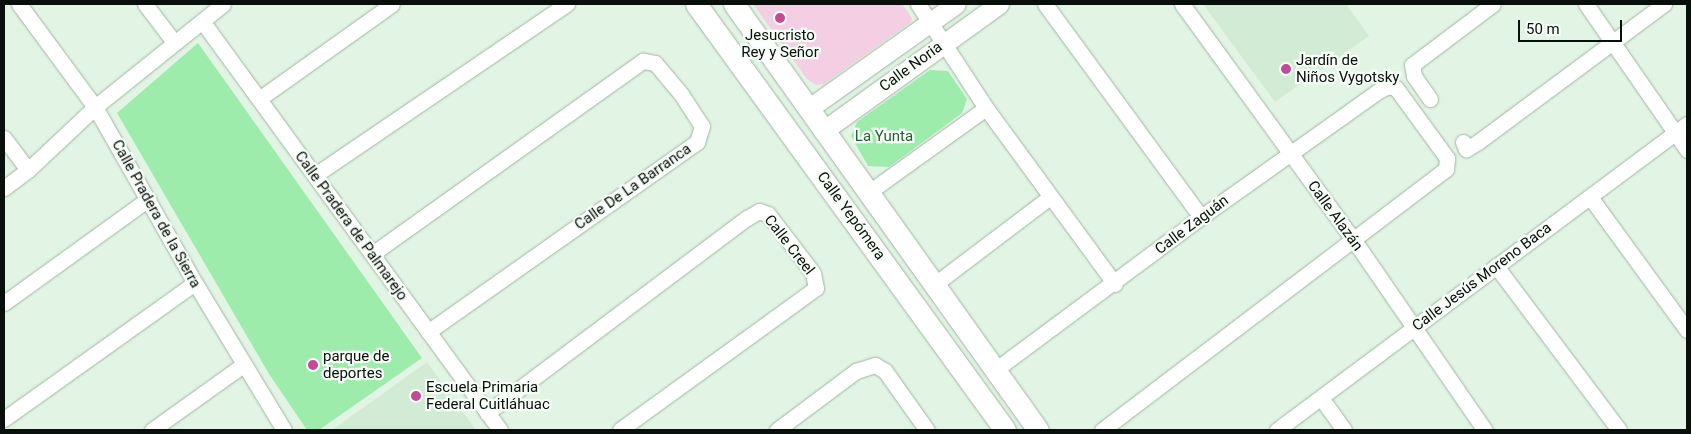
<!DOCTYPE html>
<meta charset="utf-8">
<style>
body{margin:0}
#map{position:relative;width:1691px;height:434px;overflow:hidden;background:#e2f5e4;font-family:Roboto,sans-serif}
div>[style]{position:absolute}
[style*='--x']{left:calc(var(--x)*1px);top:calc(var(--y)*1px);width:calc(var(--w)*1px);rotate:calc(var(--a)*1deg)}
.built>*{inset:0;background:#d2ebd5}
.green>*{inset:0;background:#9decac}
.building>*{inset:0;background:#f4cee3}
.roads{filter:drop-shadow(0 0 1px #a2b4a4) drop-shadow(0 0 1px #a2b4a4)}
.minor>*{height:15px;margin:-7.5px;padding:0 7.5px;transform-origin:7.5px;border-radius:7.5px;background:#fff}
.tertiary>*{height:19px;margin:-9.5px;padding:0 9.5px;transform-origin:9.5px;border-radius:9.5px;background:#fff}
.secondary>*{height:21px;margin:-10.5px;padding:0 10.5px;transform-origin:10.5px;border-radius:10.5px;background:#fff}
.dots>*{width:14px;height:14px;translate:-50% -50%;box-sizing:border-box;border:2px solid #f7fef8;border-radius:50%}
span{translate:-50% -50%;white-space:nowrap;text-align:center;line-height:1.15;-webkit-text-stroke:4.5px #f7fef8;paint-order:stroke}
.poi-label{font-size:15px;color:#090f0a}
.left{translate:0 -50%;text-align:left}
.street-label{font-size:15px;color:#090f0a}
.park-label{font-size:15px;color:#235f33}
.frame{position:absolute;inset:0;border:5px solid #090f0a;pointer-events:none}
.scale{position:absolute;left:1518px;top:20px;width:104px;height:22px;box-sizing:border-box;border:2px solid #090f0a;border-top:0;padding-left:6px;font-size:15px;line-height:18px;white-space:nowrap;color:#090f0a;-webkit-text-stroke:4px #f7fef8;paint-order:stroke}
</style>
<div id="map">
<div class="built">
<i style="clip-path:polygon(1203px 4px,1346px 4px,1369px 36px,1275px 102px)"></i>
<i style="clip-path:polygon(427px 362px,476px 430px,332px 430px)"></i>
</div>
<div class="green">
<i style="clip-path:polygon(198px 43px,422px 358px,319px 430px,307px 430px,269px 374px,117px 113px)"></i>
<i style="clip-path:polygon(930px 70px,948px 71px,967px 99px,962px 113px,889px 167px,868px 166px,851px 136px,857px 122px)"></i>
</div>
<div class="building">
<i style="clip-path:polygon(753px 4px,902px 4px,912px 18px,911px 22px,824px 84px,816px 85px,807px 79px)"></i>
</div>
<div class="roads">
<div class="minor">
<i style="--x:19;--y:4;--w:128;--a:53.6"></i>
<i style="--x:95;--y:107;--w:202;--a:60.4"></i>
<i style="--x:195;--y:283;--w:172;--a:58.8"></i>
<i style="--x:145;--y:4;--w:48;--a:52.7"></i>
<i style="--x:918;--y:4;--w:124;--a:56.8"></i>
<i style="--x:986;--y:108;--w:218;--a:53.8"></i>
<i style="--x:1045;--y:4;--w:264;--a:53.8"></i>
<i style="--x:1182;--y:4;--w:291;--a:54"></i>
<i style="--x:1353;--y:239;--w:232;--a:55.4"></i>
<i style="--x:1586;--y:4;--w:178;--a:55.3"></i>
<i style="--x:202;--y:21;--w:506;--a:53.92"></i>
<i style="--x:259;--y:99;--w:163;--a:-35.5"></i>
<i style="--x:1430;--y:99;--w:28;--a:-125"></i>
<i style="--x:1414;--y:76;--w:11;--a:-100"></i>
<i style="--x:1412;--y:65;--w:101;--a:-37"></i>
<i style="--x:4;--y:138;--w:40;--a:53"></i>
<i style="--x:1463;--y:142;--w:8;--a:67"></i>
<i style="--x:1466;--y:149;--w:14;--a:-30"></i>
<i style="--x:1478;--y:142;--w:232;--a:-36.6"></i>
<i style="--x:315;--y:175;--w:305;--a:-34.2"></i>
<i style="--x:4;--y:188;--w:30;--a:-37"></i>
<i style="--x:28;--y:170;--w:92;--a:-43.2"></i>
<i style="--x:95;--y:107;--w:164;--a:-38.8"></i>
<i style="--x:869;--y:192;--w:144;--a:-35.7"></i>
<i style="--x:1590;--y:197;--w:165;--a:53.9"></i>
<i style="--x:372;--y:254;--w:333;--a:-35.5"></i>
<i style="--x:643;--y:61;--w:12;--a:9"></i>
<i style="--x:655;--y:63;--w:40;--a:50"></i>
<i style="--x:681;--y:94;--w:38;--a:57"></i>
<i style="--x:702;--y:126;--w:17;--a:107"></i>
<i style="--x:697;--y:142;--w:329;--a:144.8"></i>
<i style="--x:1496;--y:266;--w:205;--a:53.1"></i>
<i style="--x:935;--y:284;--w:144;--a:-37.1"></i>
<i style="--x:4;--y:303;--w:178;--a:-35.8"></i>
<i style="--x:995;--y:370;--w:257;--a:-36.6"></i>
<i style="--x:1201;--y:217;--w:219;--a:-35.4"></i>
<i style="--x:1380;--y:90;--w:10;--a:-24"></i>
<i style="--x:1389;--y:86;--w:7;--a:16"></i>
<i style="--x:1396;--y:88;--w:87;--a:53.9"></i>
<i style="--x:1447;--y:158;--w:11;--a:95"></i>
<i style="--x:1446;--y:169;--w:432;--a:142.8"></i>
<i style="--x:1321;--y:398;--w:39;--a:54"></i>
<i style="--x:487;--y:413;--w:325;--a:-36.9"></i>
<i style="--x:747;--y:218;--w:14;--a:-30"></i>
<i style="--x:759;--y:211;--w:9;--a:18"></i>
<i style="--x:768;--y:214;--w:74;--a:52.7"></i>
<i style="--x:813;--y:273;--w:15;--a:79"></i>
<i style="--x:816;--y:288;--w:242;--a:144.1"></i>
<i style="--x:4;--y:419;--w:234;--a:-35.5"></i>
<i style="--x:152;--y:430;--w:112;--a:-35.5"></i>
<i style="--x:777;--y:430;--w:99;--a:-36.8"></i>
<i style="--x:856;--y:371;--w:20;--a:-18"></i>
<i style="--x:875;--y:365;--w:12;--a:31"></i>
<i style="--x:885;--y:371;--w:72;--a:54.6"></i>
<i style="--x:1277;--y:430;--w:512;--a:-36.74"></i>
</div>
<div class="tertiary">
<i style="--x:808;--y:109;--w:181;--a:-35.4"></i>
<i style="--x:823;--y:131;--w:217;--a:-35.8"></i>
</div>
<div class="secondary">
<i style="--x:696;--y:4;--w:526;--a:54.04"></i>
<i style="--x:734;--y:4;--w:523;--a:54.49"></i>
</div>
</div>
<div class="dots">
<i style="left:780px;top:18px;background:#c54999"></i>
<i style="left:1286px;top:69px;background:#c54999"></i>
<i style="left:313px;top:365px;background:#c54999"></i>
<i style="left:416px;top:396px;background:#c54999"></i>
</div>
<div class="poi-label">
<span style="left:780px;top:44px">Jesucristo<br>Rey y Señor</span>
<span class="left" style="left:1296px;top:69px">Jardín de<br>Niños Vygotsky</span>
<span class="left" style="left:323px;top:365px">parque de<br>deportes</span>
<span class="left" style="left:426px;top:396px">Escuela Primaria<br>Federal Cuitláhuac</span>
</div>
<div class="street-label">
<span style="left:911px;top:67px;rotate:-36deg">Calle Noria</span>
<span style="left:633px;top:187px;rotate:-35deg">Calle De La Barranca</span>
<span style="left:156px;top:214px;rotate:61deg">Calle Pradera de la Sierra</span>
<span style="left:851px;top:216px;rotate:54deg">Calle Yepómera</span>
<span style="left:1335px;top:216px;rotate:54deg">Calle Alazán</span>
<span style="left:1192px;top:225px;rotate:-37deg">Calle Zaguán</span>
<span style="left:351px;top:226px;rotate:54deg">Calle Pradera de Palmarejo</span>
<span style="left:789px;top:245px;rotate:52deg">Calle Creel</span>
<span style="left:1482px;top:277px;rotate:-37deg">Calle Jesús Moreno Baca</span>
</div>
<div class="park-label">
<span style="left:884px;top:137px">La Yunta</span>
</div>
<div class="frame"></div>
<div class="scale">50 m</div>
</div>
